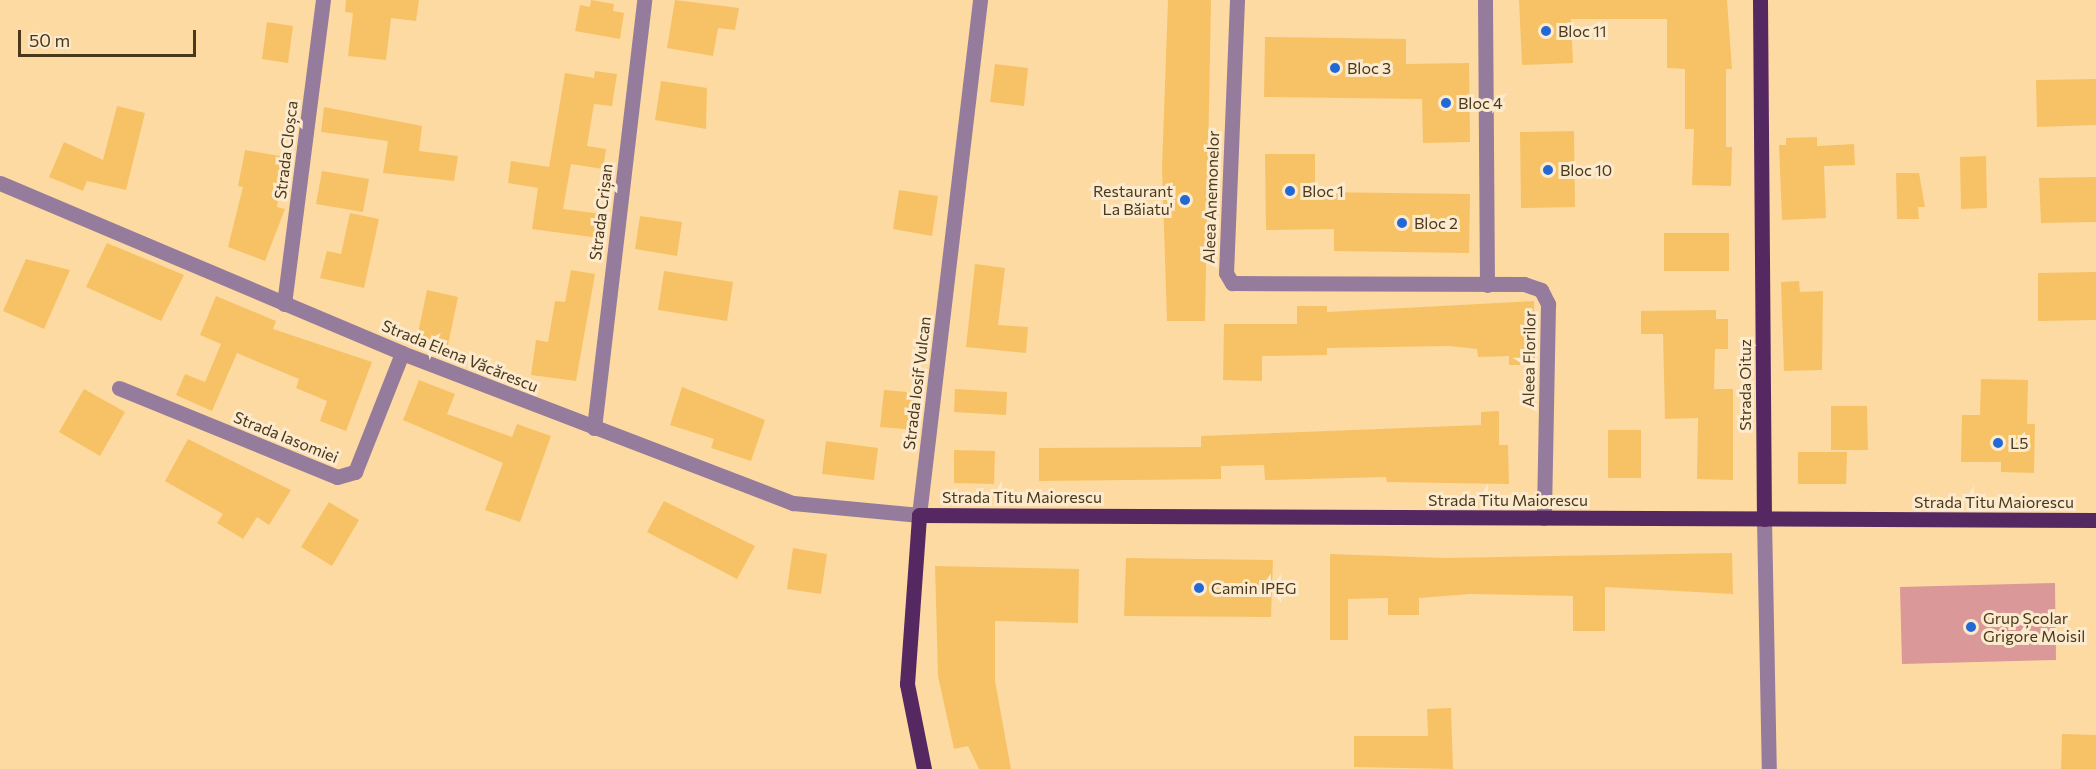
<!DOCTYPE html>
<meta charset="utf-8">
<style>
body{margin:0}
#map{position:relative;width:2096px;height:769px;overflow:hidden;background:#fddaa2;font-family:Commissioner,sans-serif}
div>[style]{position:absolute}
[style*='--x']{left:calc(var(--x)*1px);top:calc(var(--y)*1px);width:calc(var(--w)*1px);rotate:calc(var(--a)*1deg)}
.green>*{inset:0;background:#da9898}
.building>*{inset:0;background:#f7c266}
.minor>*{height:15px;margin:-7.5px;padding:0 7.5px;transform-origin:7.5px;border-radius:7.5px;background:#957b9c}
.major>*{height:15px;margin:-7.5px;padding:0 7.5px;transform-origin:7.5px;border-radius:7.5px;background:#562861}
.dots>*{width:16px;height:16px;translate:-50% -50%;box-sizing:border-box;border:3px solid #fceacf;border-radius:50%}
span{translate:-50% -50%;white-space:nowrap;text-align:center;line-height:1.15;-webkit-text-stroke:6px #fceacf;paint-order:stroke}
.poi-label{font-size:16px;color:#4a381a}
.left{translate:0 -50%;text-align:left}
.right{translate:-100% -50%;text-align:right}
.street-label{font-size:16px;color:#4a381a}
.scale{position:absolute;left:18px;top:30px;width:178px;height:27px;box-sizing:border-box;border:3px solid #4a381a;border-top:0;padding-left:8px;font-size:18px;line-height:21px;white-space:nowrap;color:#4a381a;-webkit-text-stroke:4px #fceacf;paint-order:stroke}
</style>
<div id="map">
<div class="green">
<i style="clip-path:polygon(2055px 583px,2056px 660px,1902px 664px,1900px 587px)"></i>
</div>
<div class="building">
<i style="clip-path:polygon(346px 0,419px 0,416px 21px,391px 18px,386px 60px,348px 56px,353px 13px,345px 12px)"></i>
<i style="clip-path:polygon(591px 0,614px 4px,613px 11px,624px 13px,620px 39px,575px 31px,580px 5px,590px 7px)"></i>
<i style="clip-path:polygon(675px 0,739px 8px,735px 30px,718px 28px,713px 56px,667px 48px)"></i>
<i style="clip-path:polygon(1168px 0,1211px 0,1205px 321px,1167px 321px,1162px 168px)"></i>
<i style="clip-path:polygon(1519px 0,1727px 0,1732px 69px,1726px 69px,1726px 147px,1732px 147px,1731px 186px,1692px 185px,1694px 129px,1685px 129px,1685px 69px,1667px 68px,1667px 19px,1571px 19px,1573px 63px,1522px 65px)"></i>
<i style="clip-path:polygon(267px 22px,293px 26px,288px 63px,262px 59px)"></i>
<i style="clip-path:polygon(1265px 37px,1406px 39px,1406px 64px,1469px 63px,1470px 142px,1423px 143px,1422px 99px,1264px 97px)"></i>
<i style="clip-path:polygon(995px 64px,1028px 68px,1024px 106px,990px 102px)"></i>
<i style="clip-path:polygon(595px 71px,617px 74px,612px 106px,594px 104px,587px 146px,606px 149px,603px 169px,571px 164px,563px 209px,602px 214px,599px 238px,532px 229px,538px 188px,508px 183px,511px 161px,549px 167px,565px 73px,594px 78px)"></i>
<i style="clip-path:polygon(2096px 79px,2096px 125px,2037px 127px,2036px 80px)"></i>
<i style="clip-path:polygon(661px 81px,707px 88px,706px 129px,655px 120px)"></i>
<i style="clip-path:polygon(117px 106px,145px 113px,126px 190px,87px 181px,83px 191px,49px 177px,64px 142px,103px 160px)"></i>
<i style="clip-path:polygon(324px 107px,422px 126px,419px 151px,458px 156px,454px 181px,383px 173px,388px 141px,321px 132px)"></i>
<i style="clip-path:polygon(1574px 131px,1575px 207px,1521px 208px,1520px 132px)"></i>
<i style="clip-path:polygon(1817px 137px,1817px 146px,1854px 144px,1855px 165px,1824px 166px,1826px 218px,1782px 220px,1779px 145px,1786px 145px,1786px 138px)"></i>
<i style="clip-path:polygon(245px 150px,285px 157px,277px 207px,285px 209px,265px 261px,228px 247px,243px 187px,238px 186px)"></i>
<i style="clip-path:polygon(1265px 154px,1315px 154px,1315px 192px,1470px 194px,1469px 253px,1334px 251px,1334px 229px,1266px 230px)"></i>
<i style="clip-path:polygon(1986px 156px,1987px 208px,1961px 209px,1960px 157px)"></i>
<i style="clip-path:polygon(322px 171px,369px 179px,363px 212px,316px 204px)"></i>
<i style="clip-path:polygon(1896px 173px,1919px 173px,1925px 207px,1918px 207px,1919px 219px,1897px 219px)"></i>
<i style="clip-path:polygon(2096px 177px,2096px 222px,2041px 223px,2039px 178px)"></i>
<i style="clip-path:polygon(899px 190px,938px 196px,932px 236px,893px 229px)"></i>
<i style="clip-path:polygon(350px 213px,379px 219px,364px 288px,320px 278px,327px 251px,341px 254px)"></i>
<i style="clip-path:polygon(640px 216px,682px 222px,677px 256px,635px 249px)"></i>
<i style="clip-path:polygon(1664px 233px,1729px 233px,1729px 271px,1664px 271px)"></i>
<i style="clip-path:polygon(107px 243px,184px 275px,161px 321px,86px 287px)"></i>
<i style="clip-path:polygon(26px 259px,70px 270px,44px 329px,3px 311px)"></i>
<i style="clip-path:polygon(975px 264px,1005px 268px,998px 325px,1028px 327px,1026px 353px,966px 347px)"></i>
<i style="clip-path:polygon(571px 270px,595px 274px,576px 381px,531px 375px,536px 340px,548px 342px,555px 301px,565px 302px)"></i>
<i style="clip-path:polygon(664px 271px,733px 282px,727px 321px,658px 310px)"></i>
<i style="clip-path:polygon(2096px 272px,2096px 320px,2038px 321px,2038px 273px)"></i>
<i style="clip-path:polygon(1799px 281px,1800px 292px,1823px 291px,1822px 370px,1784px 371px,1781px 282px)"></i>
<i style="clip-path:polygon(427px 290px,458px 297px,448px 345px,417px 338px)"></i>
<i style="clip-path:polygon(216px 296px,276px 321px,273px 329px,372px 362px,346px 431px,320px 421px,327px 401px,296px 388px,299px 379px,237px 353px,212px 411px,176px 395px,185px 374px,205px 382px,221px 344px,200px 335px)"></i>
<i style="clip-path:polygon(1534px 301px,1535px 365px,1509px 365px,1509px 356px,1478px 357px,1477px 349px,1449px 346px,1327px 348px,1327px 355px,1262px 356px,1262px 381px,1223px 380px,1224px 324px,1297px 324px,1297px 306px,1327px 306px,1327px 312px)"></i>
<i style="clip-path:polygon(1716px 310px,1716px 319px,1728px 319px,1728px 349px,1715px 349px,1714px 389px,1733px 389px,1733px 480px,1697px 479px,1698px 418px,1665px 419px,1663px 334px,1641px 334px,1641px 311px)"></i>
<i style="clip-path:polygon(1981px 379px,2028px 380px,2027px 424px,2035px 424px,2034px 473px,2001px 472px,2001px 462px,1961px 462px,1962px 415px,1980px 415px)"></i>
<i style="clip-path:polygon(419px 380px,455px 394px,447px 414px,512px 437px,517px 424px,551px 436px,520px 522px,485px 510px,503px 463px,403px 420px)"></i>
<i style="clip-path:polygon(682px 387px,765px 420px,751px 461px,711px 448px,714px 439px,670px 425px)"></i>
<i style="clip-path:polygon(84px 389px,125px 412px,100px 456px,59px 432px)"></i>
<i style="clip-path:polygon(955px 389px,1007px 392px,1006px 415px,954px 412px)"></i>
<i style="clip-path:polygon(884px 390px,919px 393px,916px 430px,880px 427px)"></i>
<i style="clip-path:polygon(1831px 406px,1867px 406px,1868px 450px,1831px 450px)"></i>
<i style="clip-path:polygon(1499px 411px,1499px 445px,1508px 445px,1509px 484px,1387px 482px,1386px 477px,1265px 480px,1264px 465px,1221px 466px,1221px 479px,1039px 481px,1039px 448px,1201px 447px,1201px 436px,1481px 425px,1481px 412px)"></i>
<i style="clip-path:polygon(1608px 430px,1641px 430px,1641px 478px,1608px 478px)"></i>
<i style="clip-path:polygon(188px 439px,291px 490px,269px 525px,257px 517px,243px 539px,217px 523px,223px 514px,165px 481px)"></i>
<i style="clip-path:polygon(826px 441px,878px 448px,874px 480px,822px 474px)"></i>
<i style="clip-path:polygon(954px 450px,995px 451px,994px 484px,954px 483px)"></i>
<i style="clip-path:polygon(1798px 452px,1847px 452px,1846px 484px,1798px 484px)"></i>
<i style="clip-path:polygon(664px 501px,755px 546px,737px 579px,647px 532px)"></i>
<i style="clip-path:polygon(329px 502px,359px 520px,332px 566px,301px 547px)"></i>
<i style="clip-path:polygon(793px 548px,827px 554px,821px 594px,787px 589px)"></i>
<i style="clip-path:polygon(1732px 553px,1733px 594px,1605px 587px,1605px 631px,1573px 631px,1573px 596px,1470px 594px,1419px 598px,1419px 615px,1388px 615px,1388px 598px,1348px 599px,1348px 640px,1330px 640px,1330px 554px,1444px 558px)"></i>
<i style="clip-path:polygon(1126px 558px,1273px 560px,1271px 617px,1124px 616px)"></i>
<i style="clip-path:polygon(935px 566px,1079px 569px,1078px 623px,995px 621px,995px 681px,1011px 769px,979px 769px,968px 746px,954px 749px,938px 676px)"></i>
<i style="clip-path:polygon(1451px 708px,1453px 769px,1354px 767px,1354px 736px,1428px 736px,1427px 709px)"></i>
<i style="clip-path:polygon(2062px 734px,2096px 735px,2096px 769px,2061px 769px)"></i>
</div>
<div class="minor">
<i style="--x:1237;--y:0;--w:273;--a:92.3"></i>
<i style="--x:1226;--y:273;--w:12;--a:59"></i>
<i style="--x:1232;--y:283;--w:292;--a:0.2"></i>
<i style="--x:1524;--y:284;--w:18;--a:19"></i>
<i style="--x:1541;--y:290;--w:16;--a:63"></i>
<i style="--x:1548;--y:304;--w:214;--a:91.1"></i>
<i style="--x:1485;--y:0;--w:285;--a:89.6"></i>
<i style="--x:0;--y:183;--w:436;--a:22.9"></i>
<i style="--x:402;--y:353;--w:419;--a:21"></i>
<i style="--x:793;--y:503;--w:127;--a:5.4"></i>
<i style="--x:919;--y:515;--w:519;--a:-83.24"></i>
<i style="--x:284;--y:304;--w:306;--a:-82.7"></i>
<i style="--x:119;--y:388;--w:235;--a:22.2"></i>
<i style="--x:337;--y:477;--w:19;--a:-16"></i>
<i style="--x:355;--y:472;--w:128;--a:-68.4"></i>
<i style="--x:594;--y:428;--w:431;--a:-83.3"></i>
<i style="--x:1764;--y:519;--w:250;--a:88.9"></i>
</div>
<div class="major">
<i style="--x:1760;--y:0;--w:519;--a:89.56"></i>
<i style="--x:924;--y:769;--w:87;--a:-101.3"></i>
<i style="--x:907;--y:684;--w:169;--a:-85.9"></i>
<i style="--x:919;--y:515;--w:1177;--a:0.24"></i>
</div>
<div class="dots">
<i style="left:1546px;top:31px;background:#2369d5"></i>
<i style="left:1335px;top:68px;background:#2369d5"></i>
<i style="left:1446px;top:103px;background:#2369d5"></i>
<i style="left:1548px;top:170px;background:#2369d5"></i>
<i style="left:1290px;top:191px;background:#2369d5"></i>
<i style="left:1185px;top:200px;background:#2369d5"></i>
<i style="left:1402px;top:223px;background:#2369d5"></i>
<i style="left:1998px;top:443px;background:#2369d5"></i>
<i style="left:1199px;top:588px;background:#2369d5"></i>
<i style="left:1971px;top:627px;background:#2369d5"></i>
</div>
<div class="poi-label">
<span class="left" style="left:1558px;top:31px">Bloc 11</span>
<span class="left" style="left:1347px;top:68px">Bloc 3</span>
<span class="left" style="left:1458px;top:103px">Bloc 4</span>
<span class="left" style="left:1560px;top:170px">Bloc 10</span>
<span class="right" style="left:1173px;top:200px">Restaurant<br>La Băiatu'</span>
<span class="left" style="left:1302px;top:191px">Bloc 1</span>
<span class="left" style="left:1414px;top:223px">Bloc 2</span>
<span class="left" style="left:2010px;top:443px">L5</span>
<span class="left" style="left:1211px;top:588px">Camin IPEG</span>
<span class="left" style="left:1983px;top:627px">Grup Școlar<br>Grigore Moisil</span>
</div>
<div class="street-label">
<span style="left:286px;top:150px;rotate:-83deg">Strada Cloșca</span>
<span style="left:1211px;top:197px;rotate:-88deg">Aleea Anemonelor</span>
<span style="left:601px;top:212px;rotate:-83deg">Strada Crișan</span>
<span style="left:460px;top:356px;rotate:22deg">Strada Elena Văcărescu</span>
<span style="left:1529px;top:359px;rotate:-89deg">Aleea Florilor</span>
<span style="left:917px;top:383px;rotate:-83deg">Strada Iosif Vulcan</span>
<span style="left:1745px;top:385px;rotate:-90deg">Strada Oituz</span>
<span style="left:286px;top:437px;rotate:22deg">Strada Iasomiei</span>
<span style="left:1022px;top:497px">Strada Titu Maiorescu</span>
<span style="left:1508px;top:500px">Strada Titu Maiorescu</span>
<span style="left:1994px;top:502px">Strada Titu Maiorescu</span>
</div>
<div class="scale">50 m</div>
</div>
